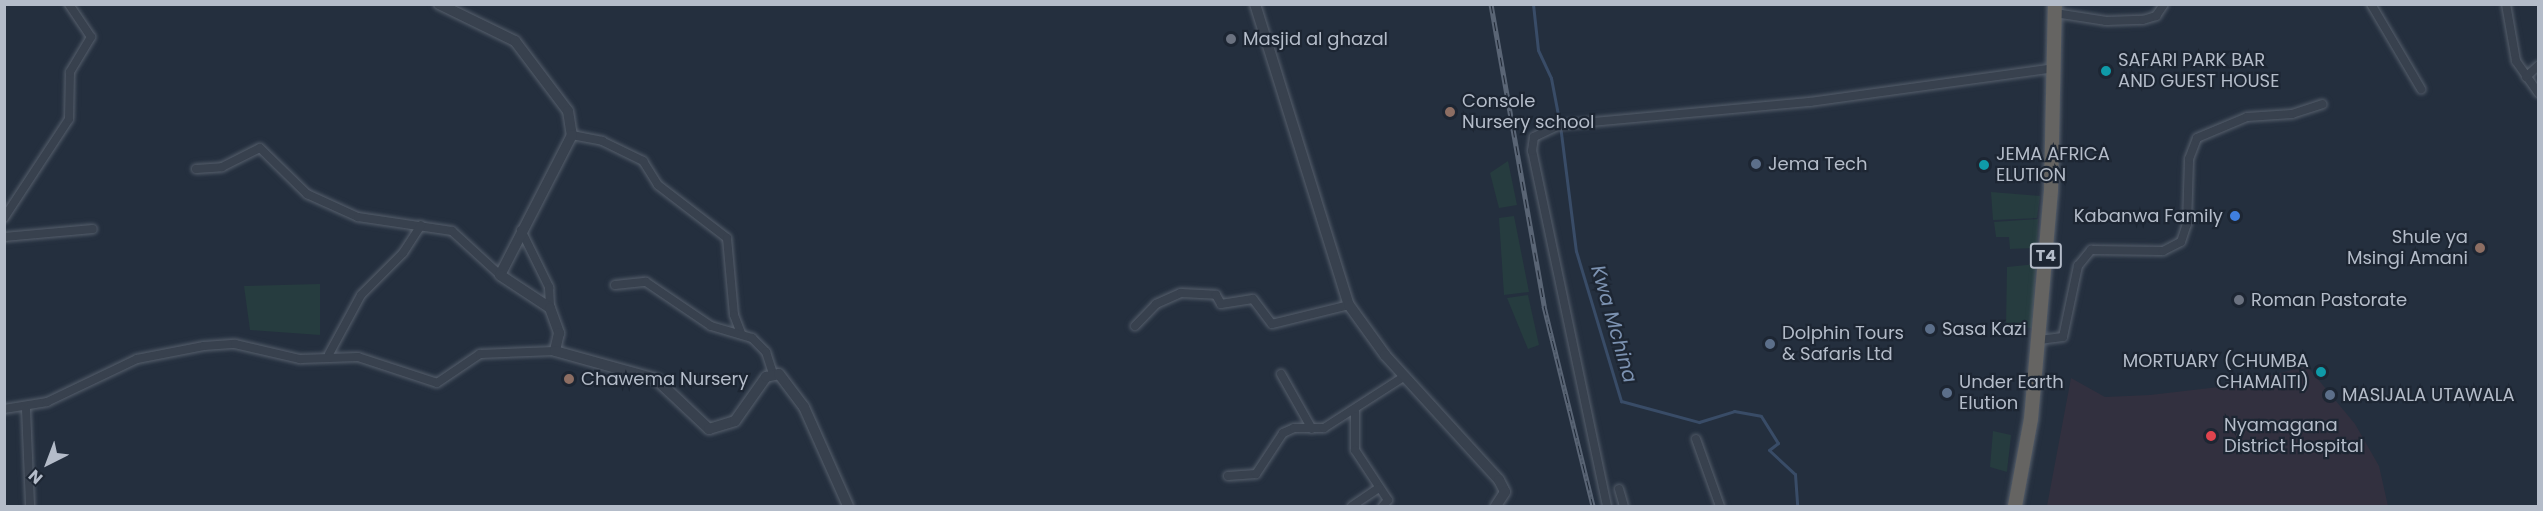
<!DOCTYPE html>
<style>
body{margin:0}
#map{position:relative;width:2543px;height:511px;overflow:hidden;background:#242f3e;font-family:Poppins,sans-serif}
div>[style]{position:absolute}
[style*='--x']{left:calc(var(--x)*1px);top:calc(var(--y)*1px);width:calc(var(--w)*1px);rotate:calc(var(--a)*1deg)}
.medical>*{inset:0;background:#32303f}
.green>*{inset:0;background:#263c3f}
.stream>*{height:3px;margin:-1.5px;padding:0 1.5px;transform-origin:1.5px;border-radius:1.5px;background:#394c67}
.roads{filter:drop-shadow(0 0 2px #565f6c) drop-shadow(0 0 2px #565f6c)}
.minor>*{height:8px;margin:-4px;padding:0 4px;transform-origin:4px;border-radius:4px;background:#38414e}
.tertiary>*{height:10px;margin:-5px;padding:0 5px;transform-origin:5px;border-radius:5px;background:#38414e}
.trunk>*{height:14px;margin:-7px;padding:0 7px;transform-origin:7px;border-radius:7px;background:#656462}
.rail>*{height:5px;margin-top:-2.5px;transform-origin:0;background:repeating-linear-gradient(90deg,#1d2633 0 9px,#5a6575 0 18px);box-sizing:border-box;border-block:2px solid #5a6575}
.dots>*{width:16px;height:16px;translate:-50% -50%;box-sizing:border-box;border:3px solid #1d2633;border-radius:50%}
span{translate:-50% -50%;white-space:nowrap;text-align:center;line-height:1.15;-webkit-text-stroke:4.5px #1d2633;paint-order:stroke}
.shield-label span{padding:2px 4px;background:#1d2633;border:2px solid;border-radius:4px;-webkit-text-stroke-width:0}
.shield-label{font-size:16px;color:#b4bcc9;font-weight:700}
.poi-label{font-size:18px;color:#b4bcc9}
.left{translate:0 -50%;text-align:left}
.right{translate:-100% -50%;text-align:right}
.water-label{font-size:20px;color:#7c92b1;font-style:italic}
.frame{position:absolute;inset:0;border:6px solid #b4bcc9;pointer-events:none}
.north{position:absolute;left:18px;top:433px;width:60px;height:60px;-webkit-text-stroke:4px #1d2633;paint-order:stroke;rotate:222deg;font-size:16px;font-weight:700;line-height:24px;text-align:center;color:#b4bcc9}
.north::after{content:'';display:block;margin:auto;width:21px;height:27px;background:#b4bcc9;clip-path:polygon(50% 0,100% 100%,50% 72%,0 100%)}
</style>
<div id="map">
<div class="medical">
<i style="clip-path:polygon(2307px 366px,2355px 424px,2379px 466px,2388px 506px,2047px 506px,2071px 378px,2105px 397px,2150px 395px,2236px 385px)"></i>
</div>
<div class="green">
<i style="clip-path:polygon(1508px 161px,1517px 205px,1499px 208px,1490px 173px)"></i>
<i style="clip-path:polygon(1991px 192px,2040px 196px,2037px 218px,1993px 220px)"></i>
<i style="clip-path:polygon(1514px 216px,1529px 292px,1504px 295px,1499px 218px)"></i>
<i style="clip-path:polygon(2038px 219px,2037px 248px,2010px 249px,2009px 237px,1996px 237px,1994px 222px)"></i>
<i style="clip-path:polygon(2036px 264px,2032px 328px,2006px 326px,2007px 267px)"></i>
<i style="clip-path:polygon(320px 284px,320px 335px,250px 330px,244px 286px)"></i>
<i style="clip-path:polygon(1528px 295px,1539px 345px,1528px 349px,1507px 298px)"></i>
<i style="clip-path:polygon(1993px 431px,2011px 435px,2007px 472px,1990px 467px)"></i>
</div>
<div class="stream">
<i style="--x:1533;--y:4;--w:46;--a:83.8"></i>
<i style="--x:1538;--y:50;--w:31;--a:65"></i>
<i style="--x:1551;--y:78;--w:48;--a:79.2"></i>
<i style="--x:1560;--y:125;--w:127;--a:82.8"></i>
<i style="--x:1576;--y:251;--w:157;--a:73.3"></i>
<i style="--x:1621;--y:401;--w:81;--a:15.1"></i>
<i style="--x:1699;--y:422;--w:37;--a:-17"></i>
<i style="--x:1734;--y:411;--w:27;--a:10"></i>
<i style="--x:1761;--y:416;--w:32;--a:58"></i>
<i style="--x:1778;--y:443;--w:11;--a:142"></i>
<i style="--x:1769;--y:450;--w:35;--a:43"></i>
<i style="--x:1795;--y:474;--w:32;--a:86"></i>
</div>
<div class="roads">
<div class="minor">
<i style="--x:2371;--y:4;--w:99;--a:59.5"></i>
<i style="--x:2506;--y:4;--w:58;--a:80"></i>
<i style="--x:2516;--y:61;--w:39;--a:55"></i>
<i style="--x:2055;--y:13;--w:52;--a:8.9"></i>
<i style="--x:2106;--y:21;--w:37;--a:-2"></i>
<i style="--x:2143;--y:20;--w:14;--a:-17"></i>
<i style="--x:2156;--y:16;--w:14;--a:-56"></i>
<i style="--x:2526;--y:77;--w:16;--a:-43"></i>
<i style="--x:572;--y:135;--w:31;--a:11"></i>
<i style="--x:602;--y:141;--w:46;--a:26"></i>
<i style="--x:643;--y:161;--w:28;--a:58"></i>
<i style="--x:658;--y:185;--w:87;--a:37.5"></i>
<i style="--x:727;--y:238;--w:77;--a:84.8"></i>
<i style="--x:734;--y:315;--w:19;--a:69"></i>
<i style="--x:196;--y:169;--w:26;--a:-4"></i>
<i style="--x:222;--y:167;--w:42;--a:-26.6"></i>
<i style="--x:260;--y:148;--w:66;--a:44.4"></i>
<i style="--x:307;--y:194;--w:56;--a:24.3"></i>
<i style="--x:358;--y:217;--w:95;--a:8.5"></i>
<i style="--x:452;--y:231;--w:65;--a:42.5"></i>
<i style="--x:4;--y:218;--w:118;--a:-56.7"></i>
<i style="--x:69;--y:119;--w:47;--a:-88.8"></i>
<i style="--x:70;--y:72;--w:41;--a:-59"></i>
<i style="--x:91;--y:37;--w:40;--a:-124"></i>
<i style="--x:521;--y:230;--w:64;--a:63.8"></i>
<i style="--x:549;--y:287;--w:21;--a:87"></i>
<i style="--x:4;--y:237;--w:89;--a:-5.1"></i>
<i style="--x:615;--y:285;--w:31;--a:-6"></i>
<i style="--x:646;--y:282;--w:78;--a:34.1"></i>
<i style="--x:711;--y:326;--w:43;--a:16.3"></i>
<i style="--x:752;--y:338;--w:20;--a:45"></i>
<i style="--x:766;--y:352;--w:22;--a:72"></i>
<i style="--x:1135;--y:326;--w:30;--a:-46"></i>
<i style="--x:1156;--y:304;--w:27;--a:-24"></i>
<i style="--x:1181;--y:293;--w:35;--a:3"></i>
<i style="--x:1216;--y:295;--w:10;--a:61"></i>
<i style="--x:1221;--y:304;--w:32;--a:-9"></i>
<i style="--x:1253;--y:299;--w:31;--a:53"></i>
<i style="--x:1272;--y:324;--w:79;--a:-13.9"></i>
<i style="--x:2039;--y:340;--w:24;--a:-7"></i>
<i style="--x:2063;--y:337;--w:73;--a:-78.1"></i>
<i style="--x:2078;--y:266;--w:21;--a:-51"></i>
<i style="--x:2091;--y:250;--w:72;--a:0.8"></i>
<i style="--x:2163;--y:251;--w:20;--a:-27"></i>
<i style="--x:2181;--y:242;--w:19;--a:-72"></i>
<i style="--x:2187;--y:224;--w:65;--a:-88.2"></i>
<i style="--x:2189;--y:159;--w:22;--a:-69"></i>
<i style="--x:2197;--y:138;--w:54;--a:-22.8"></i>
<i style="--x:2247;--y:117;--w:45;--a:-3.8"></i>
<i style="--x:2292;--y:114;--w:32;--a:-18"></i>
<i style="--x:329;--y:354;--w:67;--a:-61.5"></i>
<i style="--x:361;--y:295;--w:59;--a:-45"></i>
<i style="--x:403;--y:253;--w:33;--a:-57"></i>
<i style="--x:1281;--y:374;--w:63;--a:60.6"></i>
<i style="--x:4;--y:409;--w:44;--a:-9.2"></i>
<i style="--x:47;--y:402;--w:100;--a:-25.5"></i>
<i style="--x:137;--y:359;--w:68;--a:-11"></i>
<i style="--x:204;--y:346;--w:31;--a:-4"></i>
<i style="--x:235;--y:344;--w:67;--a:13"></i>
<i style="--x:300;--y:359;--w:58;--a:-2"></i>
<i style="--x:358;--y:357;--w:83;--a:18.2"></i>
<i style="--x:437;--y:383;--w:52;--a:-34"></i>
<i style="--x:480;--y:354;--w:75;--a:-2.3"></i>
<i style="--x:26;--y:409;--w:97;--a:87.6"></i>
<i style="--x:1355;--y:412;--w:38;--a:90"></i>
<i style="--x:1355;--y:450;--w:60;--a:56.6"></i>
<i style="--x:1388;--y:500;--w:8;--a:130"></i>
<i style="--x:1696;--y:439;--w:71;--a:70.3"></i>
<i style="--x:1228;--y:476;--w:28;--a:-4"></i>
<i style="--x:1256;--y:474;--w:49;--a:-56.6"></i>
<i style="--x:1283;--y:433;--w:12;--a:-24"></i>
<i style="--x:1294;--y:428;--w:30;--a:0"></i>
<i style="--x:1324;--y:428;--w:96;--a:-32.7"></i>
<i style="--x:1619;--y:489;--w:18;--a:74"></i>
<i style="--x:1352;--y:506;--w:32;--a:-34"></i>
<i style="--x:1607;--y:506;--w:363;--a:-101.9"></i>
<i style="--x:1532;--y:151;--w:14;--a:-82"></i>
<i style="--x:1534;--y:137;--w:29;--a:-25"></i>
<i style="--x:1560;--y:125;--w:251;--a:-5.3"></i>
<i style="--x:1810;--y:102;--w:247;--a:-7.9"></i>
</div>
<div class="tertiary">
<i style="--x:439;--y:4;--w:85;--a:26"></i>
<i style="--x:515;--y:41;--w:88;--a:52.9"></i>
<i style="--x:568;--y:111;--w:24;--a:81"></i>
<i style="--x:572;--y:135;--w:157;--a:117.2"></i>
<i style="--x:500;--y:275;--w:60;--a:33.4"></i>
<i style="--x:550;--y:308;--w:27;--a:70"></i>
<i style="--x:559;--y:333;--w:18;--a:103"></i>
<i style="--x:555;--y:351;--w:105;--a:15.5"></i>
<i style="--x:656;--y:379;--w:73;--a:43.3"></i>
<i style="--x:709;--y:429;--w:27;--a:-17"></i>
<i style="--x:735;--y:421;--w:54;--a:-54.8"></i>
<i style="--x:766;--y:377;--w:13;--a:-13"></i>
<i style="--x:779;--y:374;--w:41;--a:52.9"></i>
<i style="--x:804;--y:407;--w:108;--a:66"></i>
<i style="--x:1255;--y:4;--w:315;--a:72.7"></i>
<i style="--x:1349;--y:305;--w:62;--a:54.2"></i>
<i style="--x:1385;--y:355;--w:169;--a:47.6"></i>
<i style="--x:1499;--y:480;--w:13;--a:63"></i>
<i style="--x:1505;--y:492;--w:17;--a:123"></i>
</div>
<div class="trunk">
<i style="--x:2015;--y:506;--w:88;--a:-79.6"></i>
<i style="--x:2031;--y:419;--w:230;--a:-85"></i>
<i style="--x:2051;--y:190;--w:186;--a:-88.8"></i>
</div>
</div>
<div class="rail">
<i style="--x:1491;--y:4;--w:307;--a:80"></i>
<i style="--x:1544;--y:306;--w:206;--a:76.2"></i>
</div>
<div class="dots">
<i style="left:1231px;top:39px;background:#6b7280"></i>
<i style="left:2106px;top:71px;background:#0f9aa8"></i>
<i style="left:1450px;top:112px;background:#8d6e63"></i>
<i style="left:1756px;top:164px;background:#5c6f8a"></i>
<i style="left:1984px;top:165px;background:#0f9aa8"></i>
<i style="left:2235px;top:216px;background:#3f7fe0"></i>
<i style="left:2480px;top:248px;background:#8d6e63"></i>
<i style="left:2239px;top:300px;background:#6b7280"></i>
<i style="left:1930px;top:329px;background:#5c6f8a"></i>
<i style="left:1770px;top:344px;background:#5c6f8a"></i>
<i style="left:2321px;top:372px;background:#0f9aa8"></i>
<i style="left:569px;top:379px;background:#8d6e63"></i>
<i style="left:1947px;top:393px;background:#5c6f8a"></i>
<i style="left:2330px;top:395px;background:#5c6f8a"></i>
<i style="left:2211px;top:436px;background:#e0444e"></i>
</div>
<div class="shield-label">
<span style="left:2046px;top:256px">T4</span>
</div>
<div class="poi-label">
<span class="left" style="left:1243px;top:39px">Masjid al ghazal</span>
<span class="left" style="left:2118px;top:71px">SAFARI PARK BAR<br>AND GUEST HOUSE</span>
<span class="left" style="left:1462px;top:112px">Console<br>Nursery school</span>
<span class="left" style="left:1996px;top:165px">JEMA AFRICA<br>ELUTION</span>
<span class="left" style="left:1768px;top:164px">Jema Tech</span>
<span class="right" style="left:2223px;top:216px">Kabanwa Family</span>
<span class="right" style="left:2468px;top:248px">Shule ya<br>Msingi Amani</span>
<span class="left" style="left:2251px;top:300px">Roman Pastorate</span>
<span class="left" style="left:1942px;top:329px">Sasa Kazi</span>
<span class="left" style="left:1782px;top:344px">Dolphin Tours<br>&amp; Safaris Ltd</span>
<span class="right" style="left:2309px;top:372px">MORTUARY (CHUMBA<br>CHAMAITI)</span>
<span class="left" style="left:581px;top:379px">Chawema Nursery</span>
<span class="left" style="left:1959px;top:393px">Under Earth<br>Elution</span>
<span class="left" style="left:2342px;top:395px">MASIJALA UTAWALA</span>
<span class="left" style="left:2224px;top:436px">Nyamagana<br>District Hospital</span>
</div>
<div class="water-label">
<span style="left:1614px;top:324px;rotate:74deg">Kwa Mchina</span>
</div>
<div class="frame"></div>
<div class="north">N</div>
</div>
